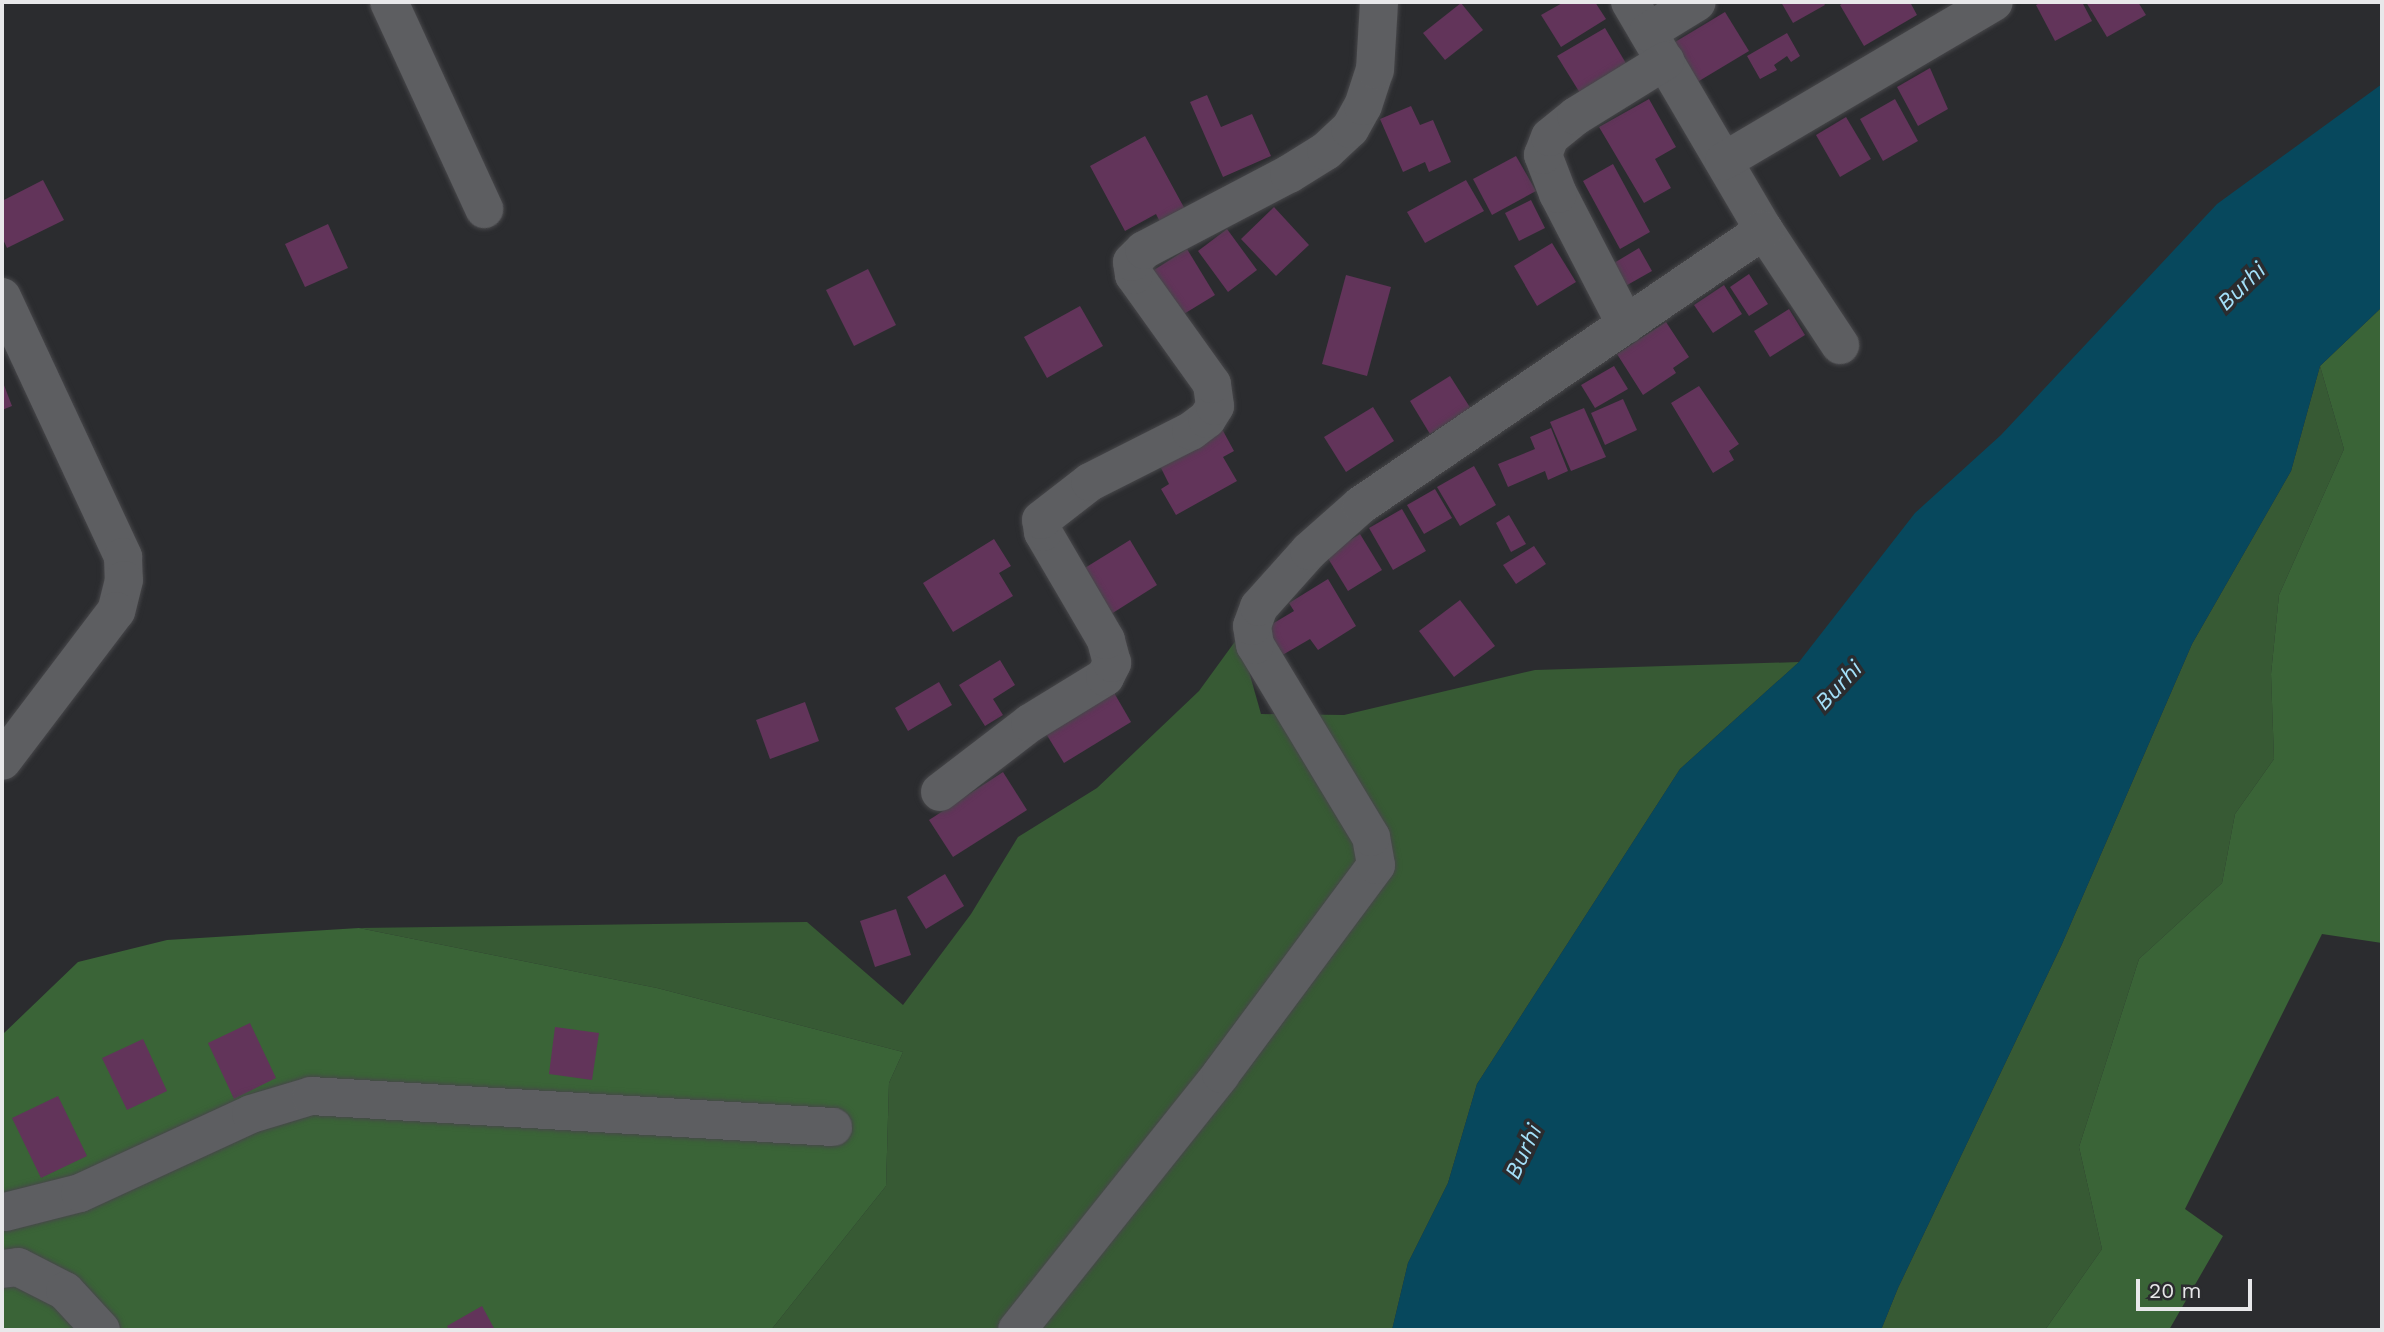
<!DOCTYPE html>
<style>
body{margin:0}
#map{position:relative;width:2384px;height:1332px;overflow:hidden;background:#2b2c2f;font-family:"Work Sans",sans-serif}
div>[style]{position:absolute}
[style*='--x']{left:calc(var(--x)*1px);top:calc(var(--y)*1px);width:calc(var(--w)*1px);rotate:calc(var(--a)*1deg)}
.green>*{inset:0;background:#375a34}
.forest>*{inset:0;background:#3a6437}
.water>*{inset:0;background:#07485d}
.building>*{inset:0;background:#62345a}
.roads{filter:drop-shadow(0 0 2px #47474a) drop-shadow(0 0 2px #47474a)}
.street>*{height:38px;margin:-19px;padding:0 19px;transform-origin:19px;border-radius:19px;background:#5d5e61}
span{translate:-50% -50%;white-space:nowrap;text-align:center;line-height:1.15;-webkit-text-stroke:7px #2b2c2f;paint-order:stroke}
.water-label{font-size:23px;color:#a3dff8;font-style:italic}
.frame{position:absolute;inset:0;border:4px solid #e8e8ea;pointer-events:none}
.scale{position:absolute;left:2136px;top:1279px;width:116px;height:32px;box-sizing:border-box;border:4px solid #e8e8ea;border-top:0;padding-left:9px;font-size:21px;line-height:24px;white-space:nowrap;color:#e8e8ea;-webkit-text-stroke:5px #2b2c2f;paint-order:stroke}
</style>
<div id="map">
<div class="green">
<i style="clip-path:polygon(2320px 366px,2344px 449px,2279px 595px,2271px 674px,2274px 759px,2235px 814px,2222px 883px,2139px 959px,2079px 1147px,2102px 1249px,2045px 1330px,1881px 1330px,1898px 1288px,2062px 944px,2192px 644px,2291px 471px)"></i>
<i style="clip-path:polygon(1239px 636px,1261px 714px,1344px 715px,1535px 670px,1799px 662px,1680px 769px,1477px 1084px,1448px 1183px,1408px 1263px,1392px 1330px,771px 1330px,886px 1186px,889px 1083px,903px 1052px,657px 988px,359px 928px,807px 922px,903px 1005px,971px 914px,1018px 837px,1097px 788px,1199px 691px)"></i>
</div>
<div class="forest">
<i style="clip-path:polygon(2382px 307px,2382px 943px,2322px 934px,2185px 1209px,2223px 1236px,2169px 1330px,2045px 1330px,2102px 1249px,2079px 1147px,2139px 959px,2222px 883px,2235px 814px,2274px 759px,2271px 674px,2279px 595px,2344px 449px,2320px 366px)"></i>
<i style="clip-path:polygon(359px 928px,657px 988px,903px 1052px,889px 1083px,886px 1186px,771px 1330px,2px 1330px,2px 1035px,78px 962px,167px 940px)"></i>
</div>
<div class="water">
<i style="clip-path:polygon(2382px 84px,2382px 307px,2320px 366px,2291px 471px,2192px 644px,2062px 944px,1898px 1288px,1881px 1330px,1392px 1330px,1408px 1263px,1448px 1183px,1477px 1084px,1680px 769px,1799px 662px,1915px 513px,2001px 435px,2217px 204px)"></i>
</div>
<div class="building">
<i style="clip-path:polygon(1564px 2px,1595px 2px,1606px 19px,1561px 47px,1541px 15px)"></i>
<i style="clip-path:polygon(1781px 2px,1823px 2px,1825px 5px,1793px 23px)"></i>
<i style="clip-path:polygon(1845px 2px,1910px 2px,1917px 15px,1864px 46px,1840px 5px)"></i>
<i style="clip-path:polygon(2042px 2px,2082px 2px,2092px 21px,2055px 41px,2036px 5px)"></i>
<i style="clip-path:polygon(2086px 2px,2138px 2px,2146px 15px,2107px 37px)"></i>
<i style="clip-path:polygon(1461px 3px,1483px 30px,1445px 60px,1423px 33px)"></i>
<i style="clip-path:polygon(1725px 12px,1749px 51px,1694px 84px,1670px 45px)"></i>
<i style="clip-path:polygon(1605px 28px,1627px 65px,1580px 93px,1557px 56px)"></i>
<i style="clip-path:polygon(1787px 33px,1800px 56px,1791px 62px,1787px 56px,1774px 65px,1777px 70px,1760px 79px,1747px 56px)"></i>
<i style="clip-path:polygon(1930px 68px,1948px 109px,1918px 126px,1897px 87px)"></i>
<i style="clip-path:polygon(1207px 95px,1221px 127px,1252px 114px,1271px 156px,1223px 177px,1190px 102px)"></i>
<i style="clip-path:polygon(1649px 99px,1676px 147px,1655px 159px,1671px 188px,1644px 203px,1599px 127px)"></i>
<i style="clip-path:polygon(1895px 99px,1918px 141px,1883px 161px,1860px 119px)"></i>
<i style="clip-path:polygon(1411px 106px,1420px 125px,1433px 120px,1451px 162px,1429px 172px,1425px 162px,1403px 172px,1380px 119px)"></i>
<i style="clip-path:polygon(1846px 117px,1871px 159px,1840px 177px,1816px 135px)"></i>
<i style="clip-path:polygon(1145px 136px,1187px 213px,1162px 226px,1156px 214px,1125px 231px,1090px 166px)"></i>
<i style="clip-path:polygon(1516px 156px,1536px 191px,1492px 215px,1473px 179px)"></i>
<i style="clip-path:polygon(1613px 164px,1650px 232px,1620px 249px,1583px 181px)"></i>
<i style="clip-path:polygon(43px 180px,64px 220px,7px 248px,2px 237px,2px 201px)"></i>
<i style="clip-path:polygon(1466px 180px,1484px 211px,1425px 243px,1407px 212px)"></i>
<i style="clip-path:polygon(1531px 200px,1545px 228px,1519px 241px,1505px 213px)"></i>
<i style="clip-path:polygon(1274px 207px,1309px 245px,1276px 276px,1241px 239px)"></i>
<i style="clip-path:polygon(328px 224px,348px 268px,305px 287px,285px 244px)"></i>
<i style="clip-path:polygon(1227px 229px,1257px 270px,1228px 292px,1198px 251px)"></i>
<i style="clip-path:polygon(1552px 243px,1576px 282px,1537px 306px,1514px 266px)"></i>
<i style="clip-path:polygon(1639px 248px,1652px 271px,1622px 288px,1609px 266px)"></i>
<i style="clip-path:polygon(1187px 249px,1215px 295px,1174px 320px,1146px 275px)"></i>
<i style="clip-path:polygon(868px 269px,896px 325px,854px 346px,826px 290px)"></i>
<i style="clip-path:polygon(1749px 274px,1768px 304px,1749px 316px,1730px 287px)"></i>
<i style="clip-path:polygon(1346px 275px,1391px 287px,1367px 376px,1322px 364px)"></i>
<i style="clip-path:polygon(1724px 285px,1742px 314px,1713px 333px,1694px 305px)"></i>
<i style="clip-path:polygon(1080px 306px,1103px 346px,1047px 378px,1024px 337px)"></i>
<i style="clip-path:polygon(1789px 309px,1805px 335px,1770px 357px,1754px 331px)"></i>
<i style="clip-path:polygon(1666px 322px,1689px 357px,1673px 368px,1676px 373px,1643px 395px,1617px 354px)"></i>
<i style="clip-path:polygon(1614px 366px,1628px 389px,1595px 408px,1581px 385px)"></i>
<i style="clip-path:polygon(1450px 376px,1471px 409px,1430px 434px,1410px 401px)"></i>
<i style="clip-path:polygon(2px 380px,12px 406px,2px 410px)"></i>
<i style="clip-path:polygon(1699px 386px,1739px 444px,1729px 451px,1734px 460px,1713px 473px,1671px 403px)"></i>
<i style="clip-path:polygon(1623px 399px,1637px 430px,1605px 445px,1591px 413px)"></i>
<i style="clip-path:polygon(1373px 407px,1394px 441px,1346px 472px,1324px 437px)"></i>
<i style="clip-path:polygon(1584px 408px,1606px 457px,1571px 471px,1550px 422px)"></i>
<i style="clip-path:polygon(1551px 428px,1568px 471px,1548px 480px,1545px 471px,1508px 487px,1498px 464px,1535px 449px,1530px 437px)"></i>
<i style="clip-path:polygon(1222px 429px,1234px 451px,1223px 457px,1237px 481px,1176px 515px,1161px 489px,1169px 484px,1159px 464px)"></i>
<i style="clip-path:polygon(1474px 466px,1496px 505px,1460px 526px,1437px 487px)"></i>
<i style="clip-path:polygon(1435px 489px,1452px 518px,1424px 534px,1407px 505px)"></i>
<i style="clip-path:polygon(1402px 509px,1426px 551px,1393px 570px,1369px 528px)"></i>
<i style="clip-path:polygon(1509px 515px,1526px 544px,1511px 552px,1496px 523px)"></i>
<i style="clip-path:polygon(1360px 534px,1382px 570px,1348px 591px,1326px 555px)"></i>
<i style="clip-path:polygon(994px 539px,1011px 566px,999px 573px,1013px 596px,953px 632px,923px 583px)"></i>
<i style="clip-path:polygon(1130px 540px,1157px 585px,1108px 616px,1080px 571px)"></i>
<i style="clip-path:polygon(1534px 546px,1546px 564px,1516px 584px,1503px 565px)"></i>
<i style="clip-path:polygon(1328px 579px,1356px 626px,1318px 650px,1310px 639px,1279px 657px,1262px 630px,1294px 611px,1289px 603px)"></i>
<i style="clip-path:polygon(1460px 600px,1495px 646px,1454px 677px,1419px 631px)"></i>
<i style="clip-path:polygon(1000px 660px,1015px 685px,993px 699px,1003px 715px,985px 726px,959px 685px)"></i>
<i style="clip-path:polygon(939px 682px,952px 705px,908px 731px,895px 708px)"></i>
<i style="clip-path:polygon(1113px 691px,1131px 722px,1064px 763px,1045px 732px)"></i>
<i style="clip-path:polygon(805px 702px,819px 741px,770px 759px,756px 720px)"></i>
<i style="clip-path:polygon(1003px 772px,1027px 810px,953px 857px,929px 820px)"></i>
<i style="clip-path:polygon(945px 874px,964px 906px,926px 929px,907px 897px)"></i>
<i style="clip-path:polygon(896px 909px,911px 955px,875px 967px,860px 921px)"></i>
<i style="clip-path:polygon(250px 1023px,276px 1078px,234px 1099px,208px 1043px)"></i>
<i style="clip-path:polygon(555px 1027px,599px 1033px,592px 1080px,549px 1074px)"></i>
<i style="clip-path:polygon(143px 1039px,167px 1091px,127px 1110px,102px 1058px)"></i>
<i style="clip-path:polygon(58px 1096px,87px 1156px,41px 1178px,12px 1118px)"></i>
<i style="clip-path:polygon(482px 1306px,495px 1330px,449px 1330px,447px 1326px)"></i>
</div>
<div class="roads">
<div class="street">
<i style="--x:389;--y:2;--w:228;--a:65.3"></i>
<i style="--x:1630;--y:2;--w:264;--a:59.6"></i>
<i style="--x:1764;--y:230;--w:138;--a:56.5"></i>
<i style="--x:1648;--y:32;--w:57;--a:-31.5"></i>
<i style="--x:1724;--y:161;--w:313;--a:-30.5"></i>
<i style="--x:2;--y:297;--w:287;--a:65"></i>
<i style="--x:123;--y:557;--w:23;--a:88"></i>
<i style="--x:124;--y:580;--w:32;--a:104"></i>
<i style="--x:116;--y:611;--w:188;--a:127.2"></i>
<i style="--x:1626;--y:325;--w:148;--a:-117.4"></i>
<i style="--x:1558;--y:194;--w:42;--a:-111"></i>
<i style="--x:1543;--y:155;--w:19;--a:-69"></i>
<i style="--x:1550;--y:137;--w:33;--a:-39"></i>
<i style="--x:1576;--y:116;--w:105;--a:-31.7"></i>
<i style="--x:940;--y:792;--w:113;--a:-37.5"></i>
<i style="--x:1030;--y:723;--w:88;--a:-31.5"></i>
<i style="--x:1105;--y:677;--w:16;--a:-63"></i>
<i style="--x:1112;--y:663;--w:24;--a:-105"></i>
<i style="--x:1106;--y:640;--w:125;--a:-120.3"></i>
<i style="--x:1043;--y:532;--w:12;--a:-99"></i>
<i style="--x:1041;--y:520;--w:62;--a:-37.8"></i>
<i style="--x:1090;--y:482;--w:113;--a:-26.8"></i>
<i style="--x:1191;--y:431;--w:20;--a:-37"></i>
<i style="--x:1207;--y:419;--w:15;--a:-58"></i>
<i style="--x:1215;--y:406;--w:22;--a:-98"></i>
<i style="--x:1212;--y:384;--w:134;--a:-125.6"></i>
<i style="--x:1134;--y:275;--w:13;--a:-99"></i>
<i style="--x:1132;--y:262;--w:17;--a:-45"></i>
<i style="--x:1144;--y:250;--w:164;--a:-27.7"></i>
<i style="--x:1289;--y:174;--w:44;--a:-31.9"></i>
<i style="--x:1326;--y:151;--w:33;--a:-43"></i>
<i style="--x:1350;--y:129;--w:26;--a:-61"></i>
<i style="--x:1363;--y:106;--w:38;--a:-72"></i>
<i style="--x:1375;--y:70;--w:68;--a:-86.6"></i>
<i style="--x:5;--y:1212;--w:77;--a:-14.2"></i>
<i style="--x:80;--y:1193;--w:188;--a:-24.8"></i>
<i style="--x:251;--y:1114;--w:63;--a:-16.7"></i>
<i style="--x:311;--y:1096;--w:523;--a:3.4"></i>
<i style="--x:2;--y:1269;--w:16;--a:-7"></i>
<i style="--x:18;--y:1267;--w:53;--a:27.1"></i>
<i style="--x:65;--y:1291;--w:53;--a:47.3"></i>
<i style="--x:1017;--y:1330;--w:327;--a:-51.4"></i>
<i style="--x:1221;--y:1074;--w:260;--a:-53.4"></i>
<i style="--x:1376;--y:865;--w:28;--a:-100"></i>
<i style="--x:1371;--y:837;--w:224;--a:-121.1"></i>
<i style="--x:1255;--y:645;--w:19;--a:-99"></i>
<i style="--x:1252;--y:626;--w:20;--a:-70"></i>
<i style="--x:1259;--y:607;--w:75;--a:-48.2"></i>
<i style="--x:1309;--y:551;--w:69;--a:-41.5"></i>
<i style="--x:1361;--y:505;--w:488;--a:-34.3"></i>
</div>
</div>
<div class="water-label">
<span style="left:2242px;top:287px;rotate:-44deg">Burhi</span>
<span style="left:1839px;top:686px;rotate:-47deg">Burhi</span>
<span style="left:1524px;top:1152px;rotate:-65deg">Burhi</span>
</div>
<div class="frame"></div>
<div class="scale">20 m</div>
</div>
